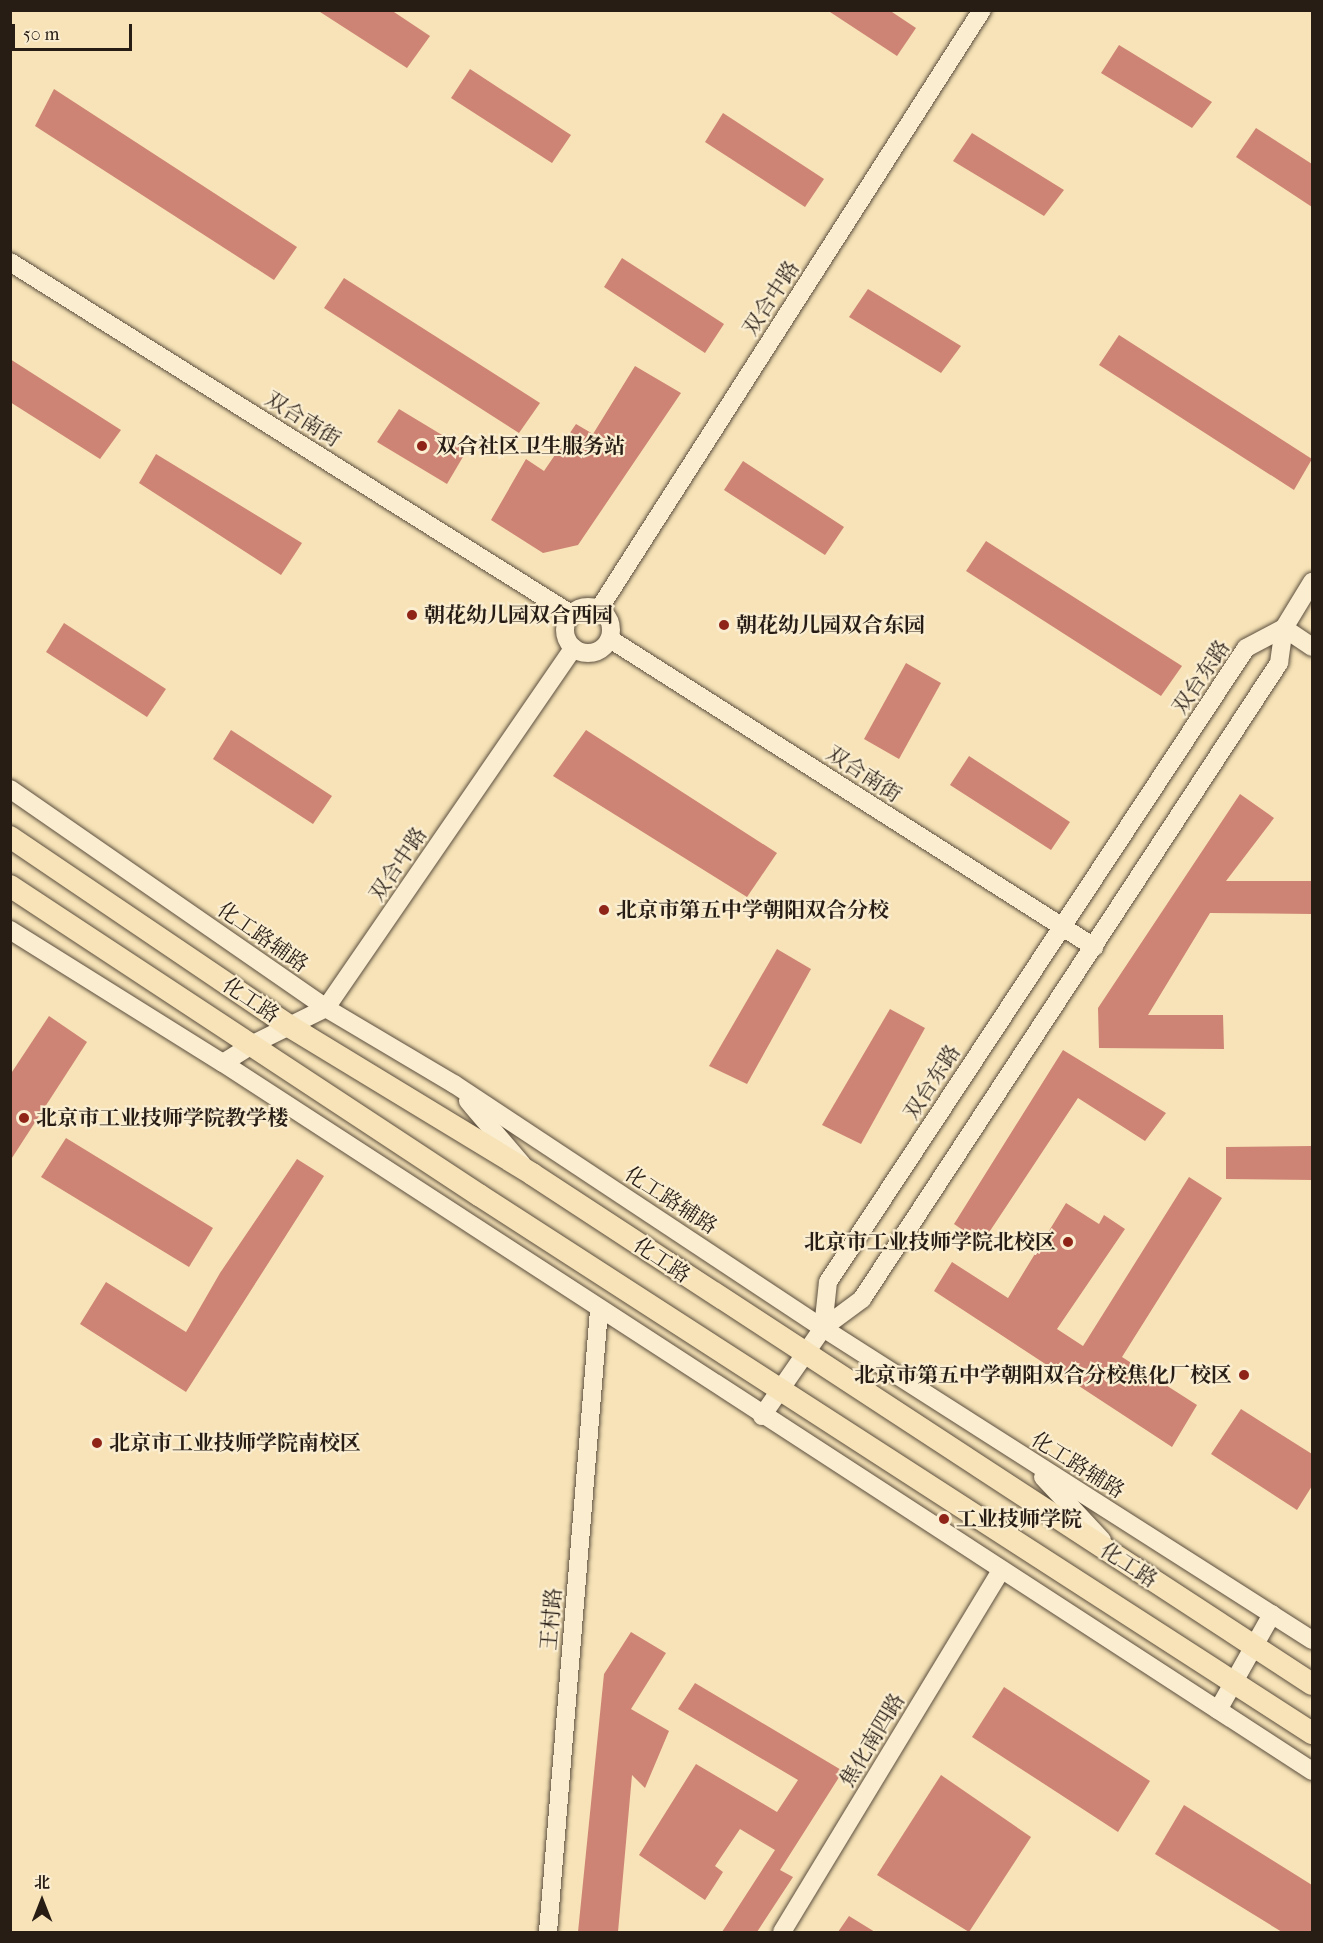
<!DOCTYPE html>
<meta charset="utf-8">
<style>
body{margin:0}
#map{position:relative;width:1323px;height:1943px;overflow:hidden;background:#f7e3b7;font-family:"IM FELL French Canon","Noto Serif SC",serif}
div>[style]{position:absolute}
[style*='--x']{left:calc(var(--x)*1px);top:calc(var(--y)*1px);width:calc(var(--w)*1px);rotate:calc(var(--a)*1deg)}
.building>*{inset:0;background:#ce8474}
.roads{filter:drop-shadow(0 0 2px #5b4e3e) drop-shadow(0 0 2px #5b4e3e)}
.minor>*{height:18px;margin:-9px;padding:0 9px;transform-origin:9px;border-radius:9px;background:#faedd0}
.minor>.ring{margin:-9px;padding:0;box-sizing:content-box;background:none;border:18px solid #faedd0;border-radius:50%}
.major>*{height:22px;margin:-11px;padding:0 11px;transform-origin:11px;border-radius:11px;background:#f7e3b7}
.dots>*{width:16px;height:16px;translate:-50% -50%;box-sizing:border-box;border:3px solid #faedd0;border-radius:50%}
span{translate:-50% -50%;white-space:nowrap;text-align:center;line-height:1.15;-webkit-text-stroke:4.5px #faedd0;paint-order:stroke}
.street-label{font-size:21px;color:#271d15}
.poi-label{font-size:21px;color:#271d15;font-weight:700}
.left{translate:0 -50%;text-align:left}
.right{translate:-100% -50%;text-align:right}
.frame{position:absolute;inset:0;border:12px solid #271d15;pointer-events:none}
.north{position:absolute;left:12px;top:1871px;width:60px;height:60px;-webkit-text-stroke:4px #faedd0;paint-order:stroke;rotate:0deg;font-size:16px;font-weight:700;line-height:24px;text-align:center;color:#271d15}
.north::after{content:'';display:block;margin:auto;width:21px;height:27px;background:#271d15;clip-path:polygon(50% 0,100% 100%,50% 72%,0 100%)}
.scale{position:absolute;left:12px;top:24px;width:120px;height:27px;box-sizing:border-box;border:3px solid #271d15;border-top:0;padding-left:8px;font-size:18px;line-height:21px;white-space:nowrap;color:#271d15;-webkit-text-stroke:4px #faedd0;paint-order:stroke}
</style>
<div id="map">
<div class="building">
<i style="clip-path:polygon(317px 10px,391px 10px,430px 36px,407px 68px)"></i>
<i style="clip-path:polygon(827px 10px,889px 10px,916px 28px,897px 56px)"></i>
<i style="clip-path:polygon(1119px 45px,1212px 102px,1192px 128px,1101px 73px)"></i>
<i style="clip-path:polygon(470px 69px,571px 135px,552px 163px,451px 98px)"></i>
<i style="clip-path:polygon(54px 89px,297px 247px,274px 280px,35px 126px)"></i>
<i style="clip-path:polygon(723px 113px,824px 179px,805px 207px,705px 142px)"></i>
<i style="clip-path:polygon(1256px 128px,1312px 164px,1312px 207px,1236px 157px)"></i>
<i style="clip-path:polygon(972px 133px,1064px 190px,1044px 216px,953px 161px)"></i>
<i style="clip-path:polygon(622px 258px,724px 324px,705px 353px,604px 287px)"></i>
<i style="clip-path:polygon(344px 278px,540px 403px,519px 433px,324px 308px)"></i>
<i style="clip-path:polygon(868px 289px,961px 346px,941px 373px,849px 317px)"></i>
<i style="clip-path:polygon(1119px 335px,1312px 459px,1294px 490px,1099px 365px)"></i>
<i style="clip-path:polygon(10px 359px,121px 430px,100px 459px,10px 402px)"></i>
<i style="clip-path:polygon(635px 366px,681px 393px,578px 545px,543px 553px,491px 520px,526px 459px,544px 471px,576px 424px,593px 434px)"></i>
<i style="clip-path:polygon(399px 409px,467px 450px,447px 484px,377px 442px)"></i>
<i style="clip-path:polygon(156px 454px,302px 543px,281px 575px,139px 483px)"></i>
<i style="clip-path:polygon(743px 461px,844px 527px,825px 555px,724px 490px)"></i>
<i style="clip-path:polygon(986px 541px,1182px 666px,1161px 696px,966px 571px)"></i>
<i style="clip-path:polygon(64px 623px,166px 689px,147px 717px,46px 652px)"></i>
<i style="clip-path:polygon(906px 663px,941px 683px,899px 759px,864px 739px)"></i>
<i style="clip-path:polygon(231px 730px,332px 796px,313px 824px,213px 759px)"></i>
<i style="clip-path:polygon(586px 730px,777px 853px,747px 897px,553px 776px)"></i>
<i style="clip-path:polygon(969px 756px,1070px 822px,1051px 850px,950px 785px)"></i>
<i style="clip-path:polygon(1240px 794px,1274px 818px,1226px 881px,1312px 881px,1312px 914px,1210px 913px,1148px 1015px,1223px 1015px,1224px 1049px,1099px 1048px,1098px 1008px)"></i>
<i style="clip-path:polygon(777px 949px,811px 969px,747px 1084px,709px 1066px)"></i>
<i style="clip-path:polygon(890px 1009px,925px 1028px,861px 1144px,822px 1125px)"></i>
<i style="clip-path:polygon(49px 1016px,87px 1042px,10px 1161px,10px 1075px)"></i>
<i style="clip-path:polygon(1063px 1050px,1166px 1113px,1145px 1141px,1078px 1098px,982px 1243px,954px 1224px)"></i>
<i style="clip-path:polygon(66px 1138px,213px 1228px,189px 1267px,41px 1177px)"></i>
<i style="clip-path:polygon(1312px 1146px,1312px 1180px,1226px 1179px,1226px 1147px)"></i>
<i style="clip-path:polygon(297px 1159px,324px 1176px,186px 1392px,80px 1324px,106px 1282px,186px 1332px,220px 1273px)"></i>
<i style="clip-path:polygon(1189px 1177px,1222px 1198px,1122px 1357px,1197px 1405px,1172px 1447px,934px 1291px,952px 1262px,1008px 1298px,1066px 1203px,1099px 1224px,1104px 1215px,1125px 1229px,1057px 1329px,1083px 1346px)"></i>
<i style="clip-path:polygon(1241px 1409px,1312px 1454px,1312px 1486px,1297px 1510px,1211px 1454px)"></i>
<i style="clip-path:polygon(631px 1632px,666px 1653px,631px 1709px,669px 1731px,645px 1788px,632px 1775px,618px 1932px,578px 1932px,604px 1674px)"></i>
<i style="clip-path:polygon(695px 1683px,843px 1771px,780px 1870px,793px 1877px,757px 1932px,722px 1932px,775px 1850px,740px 1829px,715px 1866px,723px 1872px,705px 1900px,639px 1855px,696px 1764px,777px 1812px,798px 1780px,678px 1709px)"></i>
<i style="clip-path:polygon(1004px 1687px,1150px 1781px,1118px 1832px,972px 1737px)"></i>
<i style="clip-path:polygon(941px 1775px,1031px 1837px,969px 1932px,877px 1875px)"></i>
<i style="clip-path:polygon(1184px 1805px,1312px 1885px,1312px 1932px,1282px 1932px,1155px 1854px)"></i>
<i style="clip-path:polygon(849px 1916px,875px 1932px,838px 1932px)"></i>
</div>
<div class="roads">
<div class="minor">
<i style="--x:10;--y:262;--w:662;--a:32.11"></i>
<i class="ring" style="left:565px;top:607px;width:28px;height:28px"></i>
<i style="--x:599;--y:609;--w:711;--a:-57.41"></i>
<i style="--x:1284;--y:628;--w:34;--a:34"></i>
<i style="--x:610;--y:639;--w:574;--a:32.47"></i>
<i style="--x:10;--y:789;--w:384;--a:34.7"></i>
<i style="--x:326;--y:1008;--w:149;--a:30.7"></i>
<i style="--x:454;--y:1084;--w:442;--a:33.5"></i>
<i style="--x:823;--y:1328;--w:580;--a:32.54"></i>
<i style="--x:10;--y:930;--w:251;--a:32"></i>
<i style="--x:223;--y:1063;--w:1299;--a:33.03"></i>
<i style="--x:223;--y:1063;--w:36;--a:-32"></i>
<i style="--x:253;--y:1044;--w:81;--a:-26.3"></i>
<i style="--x:326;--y:1008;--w:437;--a:-55.5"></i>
<i style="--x:468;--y:1101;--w:83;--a:49.4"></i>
<i style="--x:823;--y:1328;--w:46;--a:-83.8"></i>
<i style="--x:828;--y:1282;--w:759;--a:-56.6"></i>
<i style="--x:1246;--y:648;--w:43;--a:-27.8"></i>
<i style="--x:762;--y:1416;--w:107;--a:-55.3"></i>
<i style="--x:823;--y:1328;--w:49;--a:-36.6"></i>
<i style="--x:862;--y:1299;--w:761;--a:-56.75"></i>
<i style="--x:1279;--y:663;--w:35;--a:-82"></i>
<i style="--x:1284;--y:628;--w:54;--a:-58.7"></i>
<i style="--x:1043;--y:1477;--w:86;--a:46.9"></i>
<i style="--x:1218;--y:1710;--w:110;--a:-60.6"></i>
<i style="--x:548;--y:1932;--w:624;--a:-85.31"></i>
<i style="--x:782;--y:1932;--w:422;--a:-58.8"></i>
</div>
<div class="major">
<i style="--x:10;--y:837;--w:337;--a:34.1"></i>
<i style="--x:289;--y:1026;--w:285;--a:31.3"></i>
<i style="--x:532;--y:1174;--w:932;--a:33.18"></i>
<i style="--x:10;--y:886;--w:562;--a:33.38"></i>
<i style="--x:479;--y:1195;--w:992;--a:32.86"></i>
</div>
</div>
<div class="dots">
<i style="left:422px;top:446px;background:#8f2418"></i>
<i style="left:412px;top:615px;background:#8f2418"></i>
<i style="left:724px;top:625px;background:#8f2418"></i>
<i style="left:604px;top:910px;background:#8f2418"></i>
<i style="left:24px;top:1118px;background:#8f2418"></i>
<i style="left:1068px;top:1242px;background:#8f2418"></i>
<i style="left:1244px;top:1375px;background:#8f2418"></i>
<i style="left:97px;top:1443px;background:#8f2418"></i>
<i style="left:944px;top:1519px;background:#8f2418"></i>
</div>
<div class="street-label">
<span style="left:771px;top:298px;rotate:-57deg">双合中路</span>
<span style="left:303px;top:419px;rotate:32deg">双合南街</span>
<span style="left:1201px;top:677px;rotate:-56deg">双台东路</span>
<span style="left:864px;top:774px;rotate:33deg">双合南街</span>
<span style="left:398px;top:864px;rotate:-56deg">双合中路</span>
<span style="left:263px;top:937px;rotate:35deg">化工路辅路</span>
<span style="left:251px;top:1000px;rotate:34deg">化工路</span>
<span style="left:932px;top:1082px;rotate:-57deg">双台东路</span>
<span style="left:671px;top:1200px;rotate:33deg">化工路辅路</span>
<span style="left:662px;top:1260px;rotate:34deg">化工路</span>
<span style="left:1078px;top:1465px;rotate:32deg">化工路辅路</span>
<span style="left:1129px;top:1565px;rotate:33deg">化工路</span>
<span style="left:551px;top:1619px;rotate:-85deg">王村路</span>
<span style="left:872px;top:1740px;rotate:-59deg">焦化南四路</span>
</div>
<div class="poi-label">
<span class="left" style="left:436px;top:446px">双合社区卫生服务站</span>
<span class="left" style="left:424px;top:615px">朝花幼儿园双合西园</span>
<span class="left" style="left:736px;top:625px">朝花幼儿园双合东园</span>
<span class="left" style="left:616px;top:910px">北京市第五中学朝阳双合分校</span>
<span class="left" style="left:36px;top:1118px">北京市工业技师学院教学楼</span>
<span class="right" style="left:1056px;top:1242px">北京市工业技师学院北校区</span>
<span class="right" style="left:1232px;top:1375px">北京市第五中学朝阳双合分校焦化厂校区</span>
<span class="left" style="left:109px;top:1443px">北京市工业技师学院南校区</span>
<span class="left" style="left:956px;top:1519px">工业技师学院</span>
</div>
<div class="frame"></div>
<div class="north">北</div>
<div class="scale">50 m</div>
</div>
